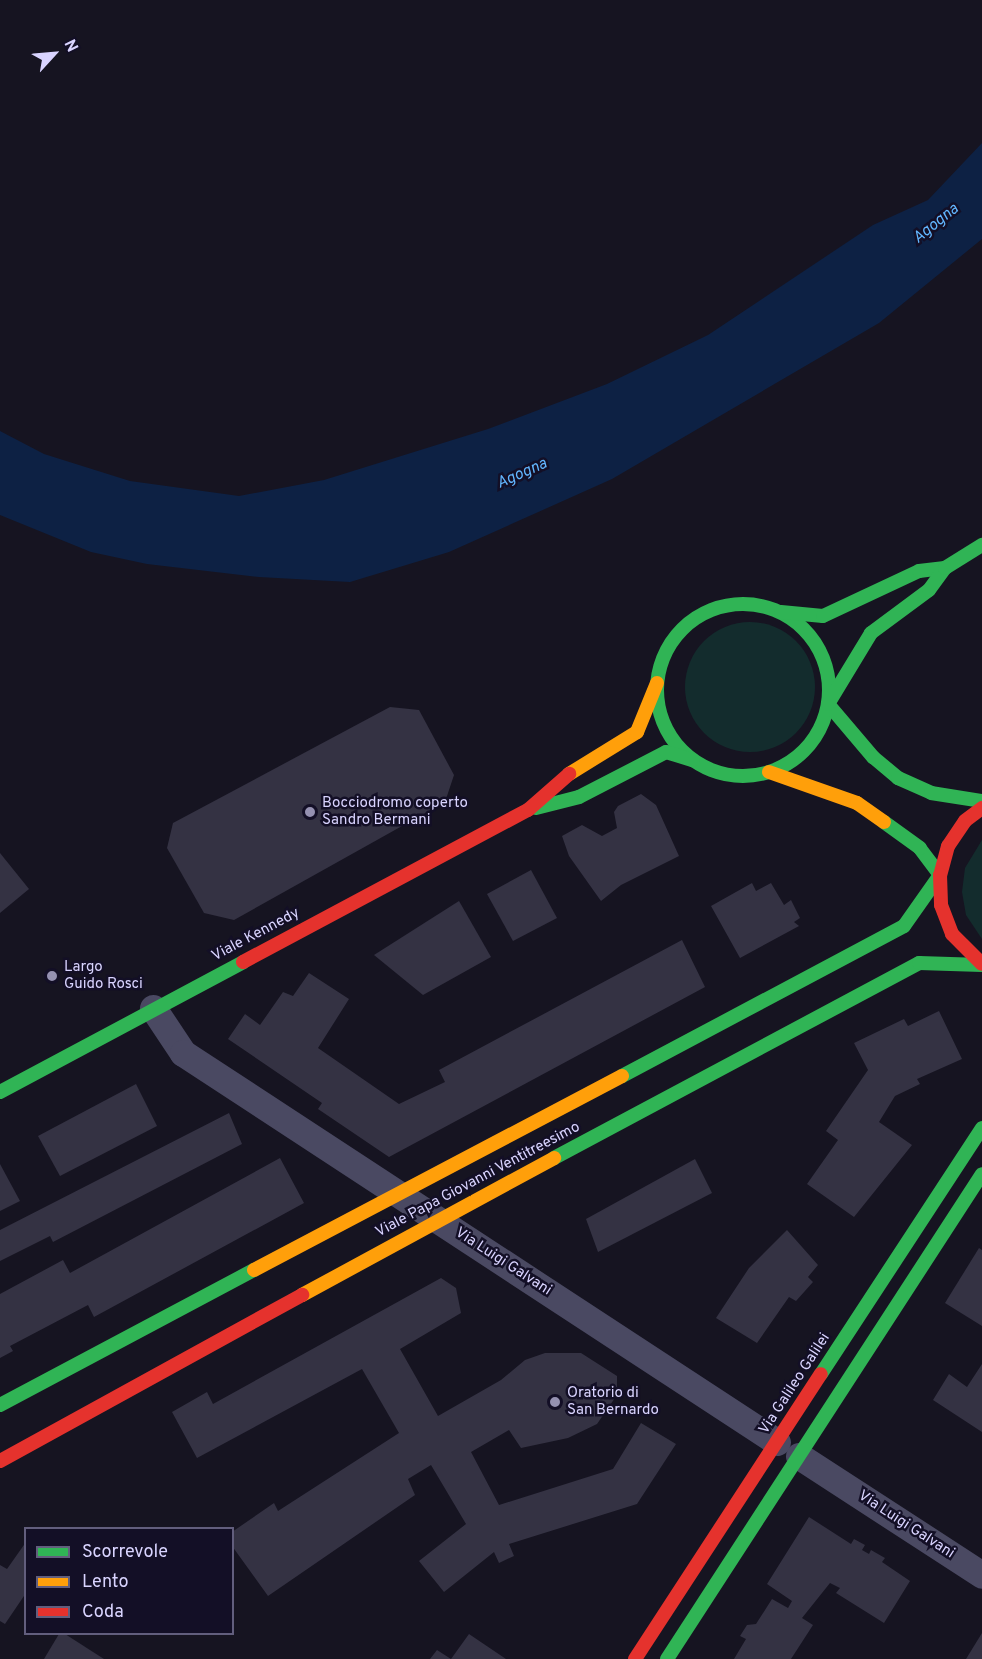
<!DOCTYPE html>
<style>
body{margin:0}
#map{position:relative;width:982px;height:1659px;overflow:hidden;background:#161421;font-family:Overpass,sans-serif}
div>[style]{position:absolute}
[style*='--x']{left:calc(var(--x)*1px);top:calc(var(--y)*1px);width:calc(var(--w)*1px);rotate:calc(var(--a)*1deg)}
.green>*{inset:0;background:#132c2d}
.round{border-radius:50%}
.water>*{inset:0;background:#0d2144}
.building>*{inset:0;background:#343243}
.street>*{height:27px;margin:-13.5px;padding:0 13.5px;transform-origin:13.5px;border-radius:13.5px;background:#4a4962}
.fast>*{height:14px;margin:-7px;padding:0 7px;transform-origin:7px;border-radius:7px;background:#30b455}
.fast>.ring{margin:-7px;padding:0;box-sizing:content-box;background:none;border:14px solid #30b455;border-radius:50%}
.slow>*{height:14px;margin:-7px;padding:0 7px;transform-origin:7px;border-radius:7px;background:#ff9f0a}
.jam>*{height:14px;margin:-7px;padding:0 7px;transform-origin:7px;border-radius:7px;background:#e5322d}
.dots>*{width:16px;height:16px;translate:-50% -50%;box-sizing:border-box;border:3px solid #130f26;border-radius:50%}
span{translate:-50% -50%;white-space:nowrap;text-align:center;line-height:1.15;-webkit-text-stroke:5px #130f26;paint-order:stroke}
.poi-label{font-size:15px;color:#d9d4ff}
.left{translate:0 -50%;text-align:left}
.street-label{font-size:15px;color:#d9d4ff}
.water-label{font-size:16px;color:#62b6ff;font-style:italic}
.legend{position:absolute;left:24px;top:1527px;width:210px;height:108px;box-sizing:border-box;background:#130f26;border:2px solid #625e7d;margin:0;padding:8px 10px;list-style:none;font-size:18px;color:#d9d4ff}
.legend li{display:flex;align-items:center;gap:12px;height:30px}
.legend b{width:30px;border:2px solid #625e7d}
.north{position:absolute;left:24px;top:24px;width:60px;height:60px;-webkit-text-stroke:4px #130f26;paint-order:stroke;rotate:64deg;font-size:16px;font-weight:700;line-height:24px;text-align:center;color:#d9d4ff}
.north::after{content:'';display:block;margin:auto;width:21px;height:27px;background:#d9d4ff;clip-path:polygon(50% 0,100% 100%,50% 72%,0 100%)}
</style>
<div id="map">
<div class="green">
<i class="round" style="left:685px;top:622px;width:130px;height:130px"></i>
<i style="clip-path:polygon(982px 840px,982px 939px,966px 915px,962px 892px,965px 868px)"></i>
</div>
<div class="water">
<i style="clip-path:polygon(982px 143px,982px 239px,879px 323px,612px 479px,449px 552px,350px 582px,259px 577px,147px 564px,91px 552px,0 515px,0 431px,44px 454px,130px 481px,239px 496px,324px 480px,488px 429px,607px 384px,708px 335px,873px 225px,928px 200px)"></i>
</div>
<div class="building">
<i style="clip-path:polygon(390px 707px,419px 710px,454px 775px,445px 802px,234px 920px,204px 913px,167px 848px,173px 823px)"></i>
<i style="clip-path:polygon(641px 794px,656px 805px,679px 856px,621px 885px,601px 901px,569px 856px,562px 836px,582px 825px,602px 836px,617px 828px,614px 812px,618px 806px)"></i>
<i style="clip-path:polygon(0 853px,29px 889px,0 913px)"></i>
<i style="clip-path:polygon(531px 870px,557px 918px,513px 941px,487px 894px)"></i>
<i style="clip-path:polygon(752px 883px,756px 891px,771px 883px,784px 905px,791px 900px,800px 918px,794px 922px,799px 926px,740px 958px,711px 906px)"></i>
<i style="clip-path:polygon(459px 901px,491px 957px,423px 995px,374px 955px)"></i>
<i style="clip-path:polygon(682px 940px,705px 987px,389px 1157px,318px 1109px,322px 1103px,228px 1039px,245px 1014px,260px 1025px,283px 992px,293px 996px,309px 973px,349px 999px,318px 1048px,399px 1104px,445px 1082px,439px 1070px)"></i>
<i style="clip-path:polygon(939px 1011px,962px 1059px,917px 1079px,920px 1084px,895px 1096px,879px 1122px,912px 1145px,854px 1217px,807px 1184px,838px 1140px,826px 1131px,868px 1070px,854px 1043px,904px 1019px,908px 1026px)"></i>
<i style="clip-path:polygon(136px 1084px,157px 1126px,60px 1176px,38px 1136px)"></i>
<i style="clip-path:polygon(229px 1113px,242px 1144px,53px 1242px,50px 1236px,0 1261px,0 1230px)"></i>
<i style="clip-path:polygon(280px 1158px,304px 1203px,94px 1317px,88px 1305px,10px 1346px,13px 1351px,0 1358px,0 1294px,63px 1260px,70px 1273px)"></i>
<i style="clip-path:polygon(695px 1159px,712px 1193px,598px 1252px,586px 1219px)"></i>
<i style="clip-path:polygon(0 1164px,20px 1201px,0 1211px)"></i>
<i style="clip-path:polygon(787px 1230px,818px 1265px,808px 1277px,813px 1282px,796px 1301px,789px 1297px,757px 1343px,716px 1318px,749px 1268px)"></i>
<i style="clip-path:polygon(979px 1248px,982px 1250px,982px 1326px,945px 1303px)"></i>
<i style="clip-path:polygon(441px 1278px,456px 1288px,461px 1313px,400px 1349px,438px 1416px,501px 1380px,525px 1360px,545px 1353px,581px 1353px,617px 1376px,617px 1395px,597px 1424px,568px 1438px,521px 1448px,509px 1430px,471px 1452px,499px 1505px,613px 1469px,641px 1423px,676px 1444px,637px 1504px,509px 1544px,514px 1556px,499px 1563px,494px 1552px,444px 1592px,419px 1561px,466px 1524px,431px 1465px,408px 1479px,415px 1495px,268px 1596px,232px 1546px,232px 1532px,274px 1503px,278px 1511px,399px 1433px,362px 1369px,197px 1458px,172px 1412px,207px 1392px,213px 1404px)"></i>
<i style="clip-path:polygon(982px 1364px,982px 1432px,933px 1400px,949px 1374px,967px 1387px)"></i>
<i style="clip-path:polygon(809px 1517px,851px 1544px,854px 1539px,865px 1545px,862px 1550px,869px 1554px,871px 1550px,885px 1558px,882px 1562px,910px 1581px,884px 1623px,836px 1593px,840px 1588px,830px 1583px,802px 1618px,813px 1625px,791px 1659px,734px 1659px,746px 1639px,740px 1636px,747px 1625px,756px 1624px,772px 1599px,788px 1608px,792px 1601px,767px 1584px)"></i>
<i style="clip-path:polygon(26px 1542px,26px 1593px,5px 1624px,0 1621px,0 1565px,7px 1569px)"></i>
<i style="clip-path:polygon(982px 1633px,982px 1659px,966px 1659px)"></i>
<i style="clip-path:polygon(59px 1634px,65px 1634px,104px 1659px,44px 1659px)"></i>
<i style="clip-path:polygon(469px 1634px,506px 1659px,430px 1659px,437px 1650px,451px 1659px)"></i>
</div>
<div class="street">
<i style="--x:153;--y:1008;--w:54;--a:56.3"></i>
<i style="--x:183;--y:1053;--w:710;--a:33.22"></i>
<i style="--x:799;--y:1456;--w:218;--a:33"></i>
</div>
<div class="fast">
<i class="ring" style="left:657px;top:604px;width:158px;height:158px"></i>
<i style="--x:781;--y:612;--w:42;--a:5.4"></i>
<i style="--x:823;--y:616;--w:106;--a:-25.1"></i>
<i style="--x:919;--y:571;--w:26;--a:-7"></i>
<i style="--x:828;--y:704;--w:70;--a:49.7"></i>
<i style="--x:873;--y:757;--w:33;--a:40"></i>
<i style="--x:898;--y:778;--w:36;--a:24"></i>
<i style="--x:931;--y:793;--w:52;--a:8.9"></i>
<i style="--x:828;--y:704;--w:83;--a:-58.8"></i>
<i style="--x:871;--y:633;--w:72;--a:-36.6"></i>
<i style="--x:929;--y:590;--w:27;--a:-54"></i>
<i style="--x:945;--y:568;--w:44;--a:-31.9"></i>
<i style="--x:536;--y:808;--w:44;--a:-14.3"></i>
<i style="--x:579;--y:797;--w:98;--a:-27.3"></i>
<i style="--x:666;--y:752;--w:28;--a:17"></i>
<i style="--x:622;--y:1076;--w:319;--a:-28"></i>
<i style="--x:904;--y:926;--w:62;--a:-54.8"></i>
<i style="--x:940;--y:875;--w:34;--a:-127"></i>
<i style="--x:920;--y:848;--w:44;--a:-144.2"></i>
<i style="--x:0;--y:1092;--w:276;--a:-28.1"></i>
<i style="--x:554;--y:1158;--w:414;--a:-28.1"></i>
<i style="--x:919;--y:963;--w:63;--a:1.8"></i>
<i style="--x:821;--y:1374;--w:294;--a:-56.8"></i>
<i style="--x:0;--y:1405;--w:288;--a:-28"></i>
<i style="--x:667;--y:1659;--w:578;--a:-57"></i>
</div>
<div class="slow">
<i style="--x:769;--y:772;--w:93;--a:19.4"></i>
<i style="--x:857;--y:803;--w:33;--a:35"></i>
<i style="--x:569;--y:774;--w:80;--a:-31.7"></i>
<i style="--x:637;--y:732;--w:53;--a:-67.8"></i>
<i style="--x:254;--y:1270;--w:416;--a:-27.8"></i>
<i style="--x:302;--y:1295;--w:287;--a:-28.5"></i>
</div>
<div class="jam">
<i style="--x:982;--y:808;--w:21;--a:143"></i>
<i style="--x:965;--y:821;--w:30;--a:124"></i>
<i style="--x:948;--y:846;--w:30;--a:105"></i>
<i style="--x:940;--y:875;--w:30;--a:88"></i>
<i style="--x:941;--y:905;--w:31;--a:69"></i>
<i style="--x:952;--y:934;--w:42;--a:45"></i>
<i style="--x:243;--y:962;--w:323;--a:-28.1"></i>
<i style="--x:528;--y:810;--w:55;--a:-41.3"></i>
<i style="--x:0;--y:1461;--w:345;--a:-28.8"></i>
<i style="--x:635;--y:1659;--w:340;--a:-56.9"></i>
</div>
<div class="dots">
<i style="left:310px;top:812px;background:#9591b1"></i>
<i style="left:52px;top:976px;background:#9591b1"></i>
<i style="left:555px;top:1402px;background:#9591b1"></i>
</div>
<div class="poi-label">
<span class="left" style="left:322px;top:812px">Bocciodromo coperto<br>Sandro Bermani</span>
<span class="left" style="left:64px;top:976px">Largo<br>Guido Rosci</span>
<span class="left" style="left:567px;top:1402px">Oratorio di<br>San Bernardo</span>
</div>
<div class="street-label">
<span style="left:256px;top:935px;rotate:-28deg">Viale Kennedy</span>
<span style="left:478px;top:1180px;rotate:-28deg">Viale Papa Giovanni Ventitreesimo</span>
<span style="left:503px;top:1262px;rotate:33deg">Via Luigi Galvani</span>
<span style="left:795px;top:1384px;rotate:-57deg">Via Galileo Galilei</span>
<span style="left:906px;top:1525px;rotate:33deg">Via Luigi Galvani</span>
</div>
<div class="water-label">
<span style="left:936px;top:224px;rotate:-39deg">Agogna</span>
<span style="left:522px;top:474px;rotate:-24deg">Agogna</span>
</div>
<ul class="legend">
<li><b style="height:8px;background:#30b455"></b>Scorrevole</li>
<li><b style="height:8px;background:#ff9f0a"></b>Lento</li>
<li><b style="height:8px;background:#e5322d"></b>Coda</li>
</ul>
<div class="north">N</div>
</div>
